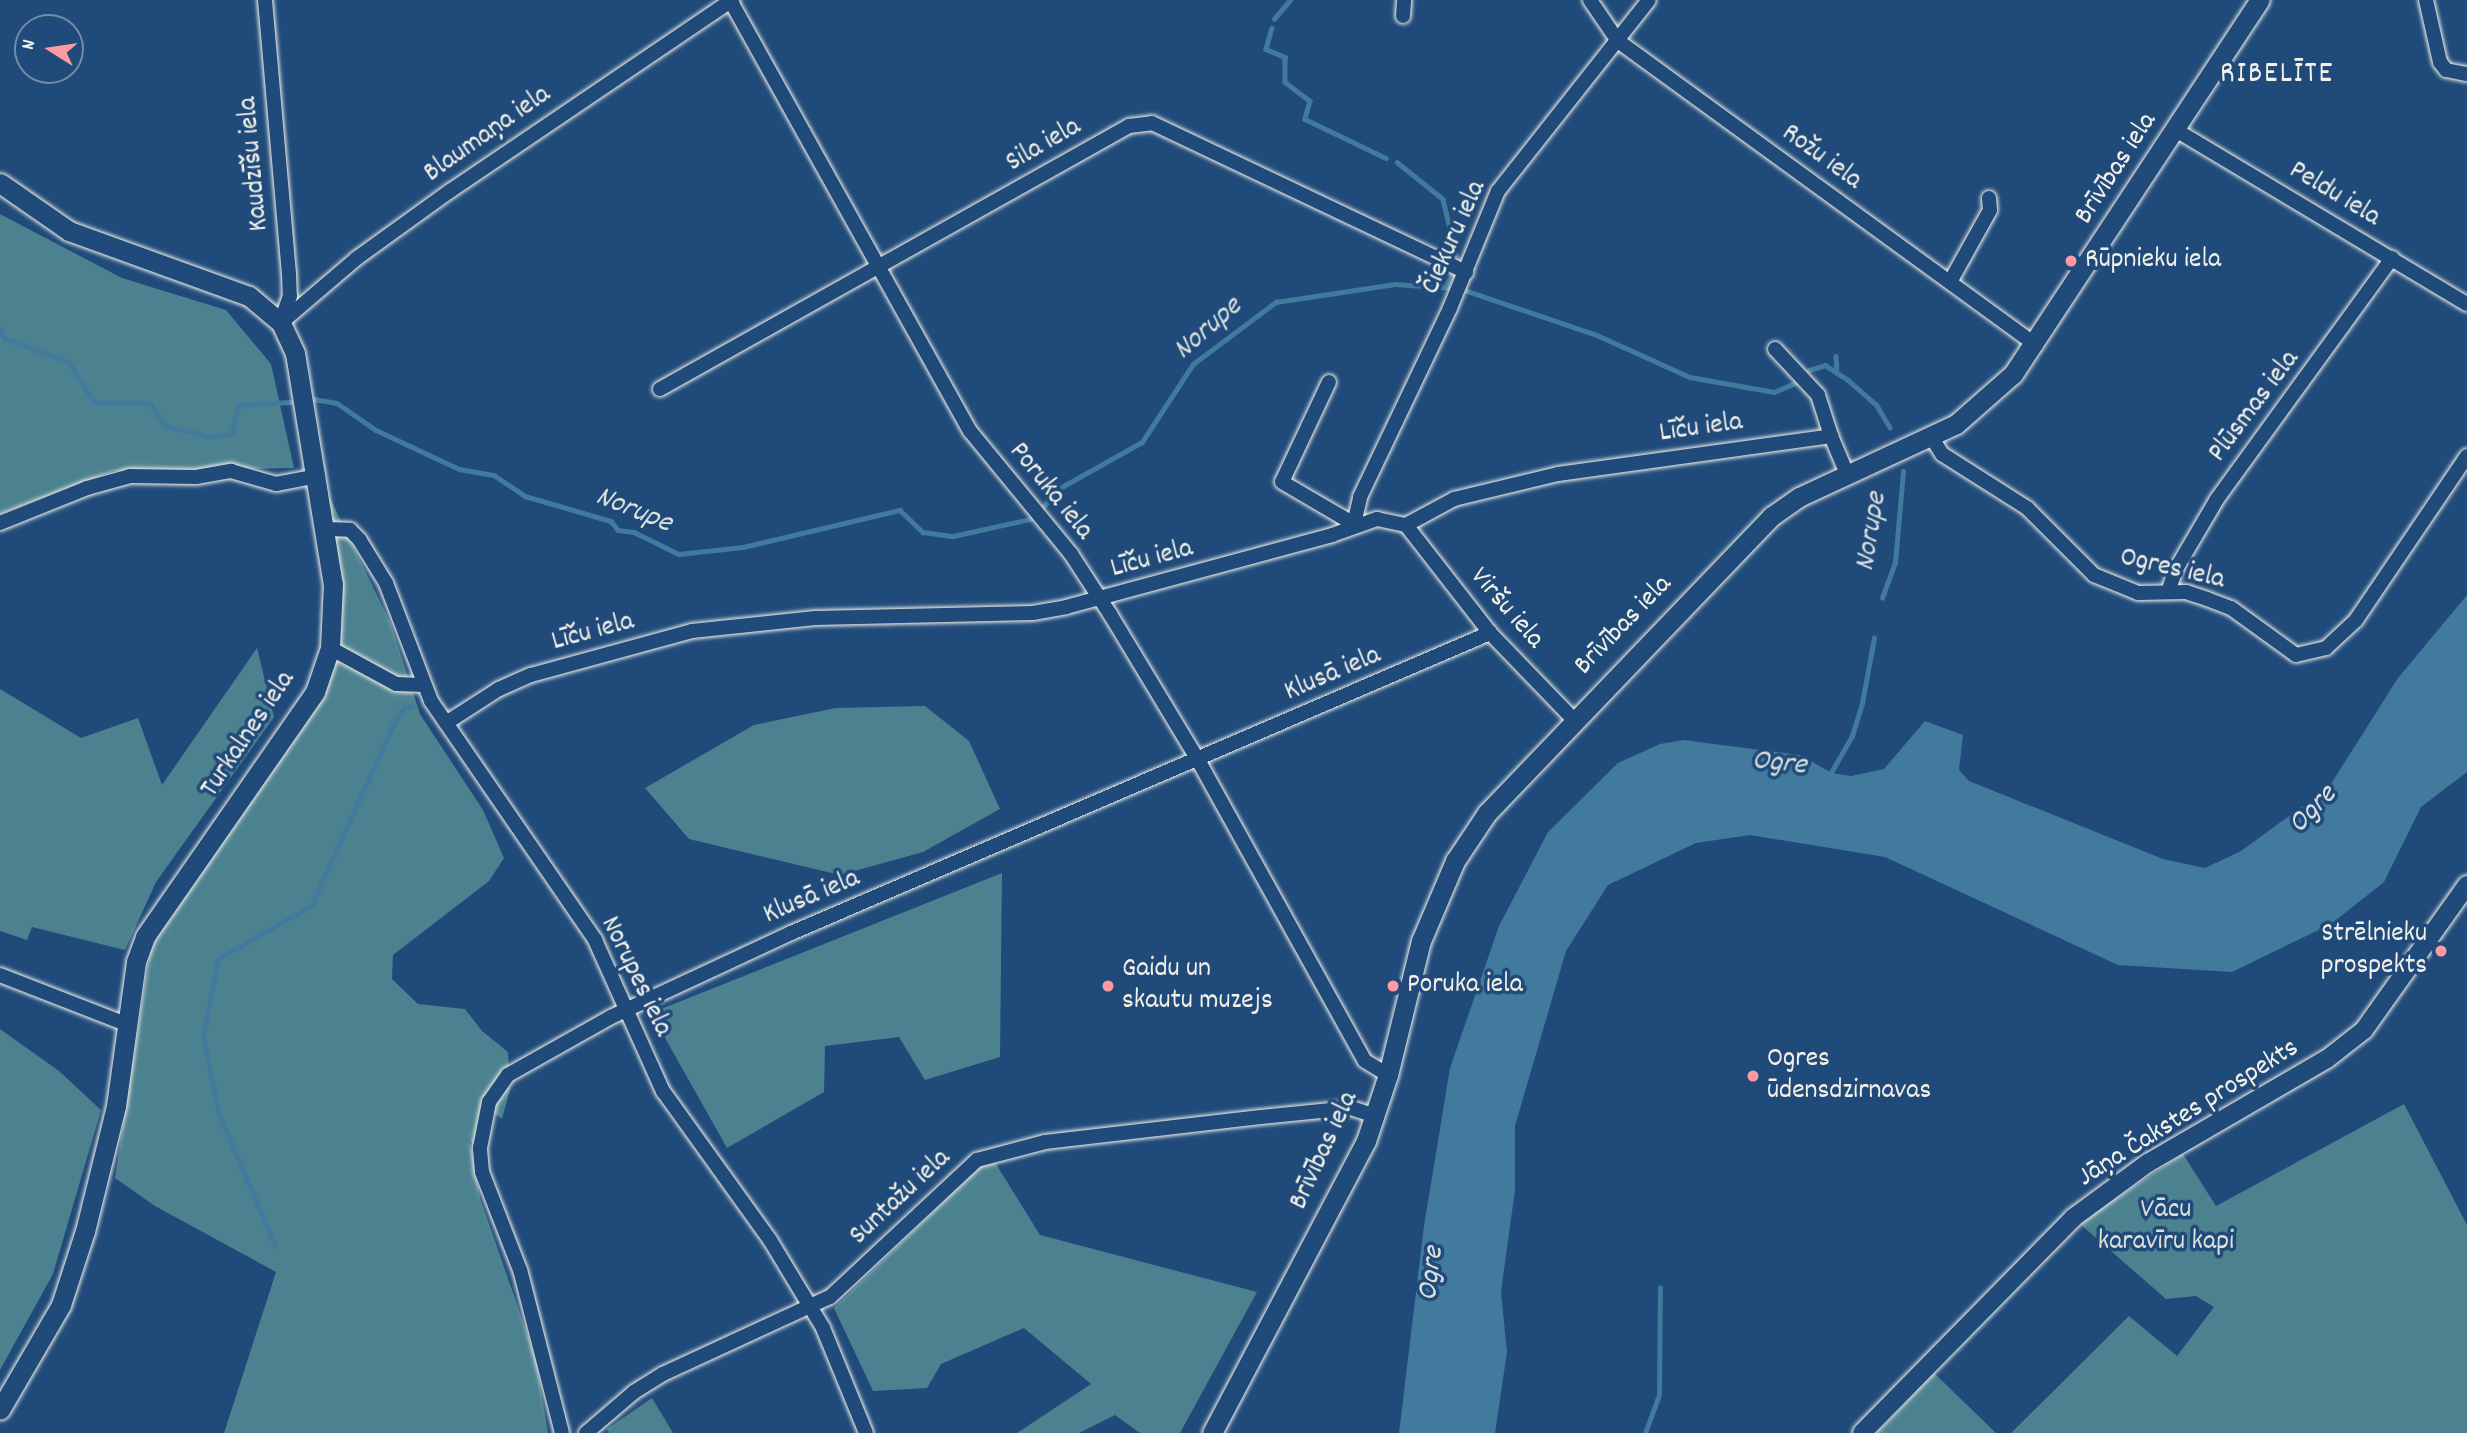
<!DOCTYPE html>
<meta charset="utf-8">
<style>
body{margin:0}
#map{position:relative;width:2467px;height:1433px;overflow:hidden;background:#1f4a7a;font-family:Dekko,sans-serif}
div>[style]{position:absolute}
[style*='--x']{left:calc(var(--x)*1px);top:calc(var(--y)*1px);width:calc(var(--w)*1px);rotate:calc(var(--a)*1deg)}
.green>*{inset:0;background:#4c8290}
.water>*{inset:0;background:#427a9e}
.stream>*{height:4.5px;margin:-2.25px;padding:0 2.25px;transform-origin:2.25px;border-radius:2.25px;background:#427a9e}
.roads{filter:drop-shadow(0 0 2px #f4f1e8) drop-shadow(0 0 2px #f4f1e8)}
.minor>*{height:14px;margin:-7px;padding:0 7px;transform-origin:7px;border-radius:7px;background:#1f4a7a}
.tertiary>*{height:18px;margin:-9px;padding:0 9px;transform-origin:9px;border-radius:9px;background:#1f4a7a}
.secondary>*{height:19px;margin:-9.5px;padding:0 9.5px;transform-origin:9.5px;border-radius:9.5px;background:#1f4a7a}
.dots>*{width:19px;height:19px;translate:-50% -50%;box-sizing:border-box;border:4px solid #1f4a7a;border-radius:50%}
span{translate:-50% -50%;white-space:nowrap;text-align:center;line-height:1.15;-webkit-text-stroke:7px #1f4a7a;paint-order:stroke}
.street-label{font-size:28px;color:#f4f1e8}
.poi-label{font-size:28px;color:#f4f1e8}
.left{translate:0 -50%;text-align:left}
.right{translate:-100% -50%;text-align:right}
.park-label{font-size:28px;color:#dbe0db}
.neighbourhood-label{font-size:30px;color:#f4f1e8;letter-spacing:2px}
.water-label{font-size:30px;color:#d9dfdd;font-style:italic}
.north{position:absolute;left:14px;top:14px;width:70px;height:70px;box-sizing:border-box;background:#1f4a7a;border:2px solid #748da6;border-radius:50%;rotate:282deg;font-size:19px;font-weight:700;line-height:28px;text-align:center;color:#f4f1e8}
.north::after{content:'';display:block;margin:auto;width:24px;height:32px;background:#ff9aa2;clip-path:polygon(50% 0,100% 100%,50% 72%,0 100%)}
</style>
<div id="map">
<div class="green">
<i style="clip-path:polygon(0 214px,122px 278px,226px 310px,271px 364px,294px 468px,113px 471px,0 514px)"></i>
<i style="clip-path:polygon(325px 488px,391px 624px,420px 714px,483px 810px,504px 858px,489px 881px,393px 955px,392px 979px,418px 1004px,465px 1009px,482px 1031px,508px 1052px,510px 1090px,502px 1119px,488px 1109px,480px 1148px,470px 1141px,480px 1198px,536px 1359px,548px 1433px,224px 1433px,276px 1272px,155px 1206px,115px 1178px,150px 953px,178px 892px,324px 685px)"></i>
<i style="clip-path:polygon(257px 648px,274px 717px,156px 882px,125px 950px,32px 927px,27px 940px,0 931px,0 689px,81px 738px,138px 718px,162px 785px)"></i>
<i style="clip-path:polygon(925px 706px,969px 741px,1000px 809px,923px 852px,840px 875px,689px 839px,645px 788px,754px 725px,836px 708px)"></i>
<i style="clip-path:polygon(1002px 873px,1000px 1057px,925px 1080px,899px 1037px,825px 1046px,824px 1092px,727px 1148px,651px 1013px)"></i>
<i style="clip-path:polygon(0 1029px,59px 1071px,101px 1110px,53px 1274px,0 1370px)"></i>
<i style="clip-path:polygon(2404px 1104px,2467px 1225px,2467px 1433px,2011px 1433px,2129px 1316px,2177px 1356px,2214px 1307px,2196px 1296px,2166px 1299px,2079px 1223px,2183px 1154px,2216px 1206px)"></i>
<i style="clip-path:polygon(991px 1156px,1040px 1235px,1257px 1292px,1180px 1433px,1140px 1433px,1115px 1415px,1079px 1433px,1017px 1433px,1091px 1384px,1024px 1328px,941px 1364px,927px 1388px,873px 1391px,834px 1308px)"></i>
<i style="clip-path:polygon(1934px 1373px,1996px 1433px,1877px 1433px)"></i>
<i style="clip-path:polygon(652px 1398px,673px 1433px,609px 1433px,607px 1429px)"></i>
</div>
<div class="water">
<i style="clip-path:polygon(2467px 595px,2467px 772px,2421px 807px,2384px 882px,2331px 924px,2232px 972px,2118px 965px,1885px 857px,1750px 835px,1696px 843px,1608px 885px,1566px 951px,1515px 1126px,1515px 1190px,1501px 1292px,1507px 1352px,1495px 1433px,1399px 1433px,1424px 1226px,1450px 1068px,1499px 926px,1548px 832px,1618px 763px,1660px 744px,1683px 740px,1800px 755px,1832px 773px,1851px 776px,1884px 769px,1925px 721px,1963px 735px,1959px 770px,1969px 781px,2163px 859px,2205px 868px,2241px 851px,2329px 787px,2398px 678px)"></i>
</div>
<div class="stream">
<i style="--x:1274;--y:19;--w:25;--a:-50"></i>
<i style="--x:1272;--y:28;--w:22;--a:106"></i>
<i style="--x:1266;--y:49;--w:21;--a:23"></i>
<i style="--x:1285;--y:57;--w:25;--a:90"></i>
<i style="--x:1285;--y:82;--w:31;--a:37"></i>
<i style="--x:1310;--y:101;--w:19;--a:106"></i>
<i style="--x:1305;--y:119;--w:90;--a:25.7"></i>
<i style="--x:1397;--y:162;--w:59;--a:38.8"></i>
<i style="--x:1443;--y:199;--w:57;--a:76.7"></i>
<i style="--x:1445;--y:287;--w:14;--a:-60"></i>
<i style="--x:1467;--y:291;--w:137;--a:18.7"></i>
<i style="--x:1597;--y:335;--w:102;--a:24.3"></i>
<i style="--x:1690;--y:377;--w:85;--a:10.1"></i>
<i style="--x:1774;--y:392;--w:28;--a:-23"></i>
<i style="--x:0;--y:329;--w:10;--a:66"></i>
<i style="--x:4;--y:338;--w:69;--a:20.3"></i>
<i style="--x:69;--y:362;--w:47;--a:58"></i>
<i style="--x:94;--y:402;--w:56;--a:1"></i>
<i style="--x:150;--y:403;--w:26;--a:58"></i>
<i style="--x:164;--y:425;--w:48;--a:14.6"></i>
<i style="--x:210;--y:437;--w:22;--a:-8"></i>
<i style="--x:232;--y:434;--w:30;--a:-78"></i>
<i style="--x:238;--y:405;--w:52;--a:-3.3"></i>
<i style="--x:1836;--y:356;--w:17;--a:87"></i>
<i style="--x:1809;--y:370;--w:17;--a:-17"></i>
<i style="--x:1825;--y:365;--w:27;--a:33"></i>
<i style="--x:1848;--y:380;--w:37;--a:41"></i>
<i style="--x:1876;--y:404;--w:27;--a:59"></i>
<i style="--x:314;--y:399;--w:23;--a:10"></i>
<i style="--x:337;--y:403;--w:47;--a:34.7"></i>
<i style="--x:376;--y:430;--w:92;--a:25.2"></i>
<i style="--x:459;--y:469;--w:36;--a:10"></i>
<i style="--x:494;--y:475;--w:37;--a:34"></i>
<i style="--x:525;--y:496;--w:90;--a:16.2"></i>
<i style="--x:611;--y:521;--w:11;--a:52"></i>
<i style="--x:618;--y:530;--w:16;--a:7"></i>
<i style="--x:634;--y:532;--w:50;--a:26.1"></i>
<i style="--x:679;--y:554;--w:64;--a:-6.2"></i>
<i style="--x:743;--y:547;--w:161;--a:-13.3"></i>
<i style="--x:900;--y:510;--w:32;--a:44"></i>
<i style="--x:923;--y:532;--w:30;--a:8"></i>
<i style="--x:953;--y:536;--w:79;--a:-12.4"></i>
<i style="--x:1042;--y:508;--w:27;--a:-48"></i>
<i style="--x:1060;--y:488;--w:94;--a:-29.3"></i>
<i style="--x:1142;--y:442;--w:93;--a:-56.8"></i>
<i style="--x:1193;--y:364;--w:104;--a:-36.8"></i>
<i style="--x:1276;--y:302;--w:120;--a:-8.6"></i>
<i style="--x:1395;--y:284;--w:57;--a:4"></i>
<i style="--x:1882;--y:598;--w:37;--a:-70"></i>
<i style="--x:1895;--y:563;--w:92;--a:-85"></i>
<i style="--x:1829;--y:776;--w:46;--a:-60.1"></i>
<i style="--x:1852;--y:736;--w:34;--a:-73"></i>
<i style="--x:1862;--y:703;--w:66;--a:-79.5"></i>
<i style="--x:275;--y:1246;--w:142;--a:-113.1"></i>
<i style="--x:219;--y:1115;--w:80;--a:-101.6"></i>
<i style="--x:203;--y:1037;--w:79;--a:-79.1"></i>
<i style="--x:218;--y:959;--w:107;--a:-29.7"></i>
<i style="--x:311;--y:906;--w:199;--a:-65.6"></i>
<i style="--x:393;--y:725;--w:20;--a:-57"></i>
<i style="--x:404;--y:708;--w:8;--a:-14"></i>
<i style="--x:1645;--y:1433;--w:40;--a:-69.8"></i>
<i style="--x:1659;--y:1395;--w:107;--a:-89.5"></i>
</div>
<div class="roads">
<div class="minor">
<i style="--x:265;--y:0;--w:274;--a:85"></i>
<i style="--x:289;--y:273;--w:23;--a:88"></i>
<i style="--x:290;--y:296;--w:23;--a:110"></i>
<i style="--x:730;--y:0;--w:493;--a:60.9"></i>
<i style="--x:970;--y:431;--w:159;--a:50.6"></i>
<i style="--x:1071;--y:554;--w:72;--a:57"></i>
<i style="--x:1110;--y:614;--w:170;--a:58.9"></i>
<i style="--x:1198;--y:760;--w:344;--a:61"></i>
<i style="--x:1365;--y:1061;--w:27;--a:31"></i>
<i style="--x:1590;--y:0;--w:50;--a:55.7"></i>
<i style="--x:1618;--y:41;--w:517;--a:36.03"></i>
<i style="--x:2426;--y:0;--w:64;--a:77.3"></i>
<i style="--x:2440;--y:62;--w:10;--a:53"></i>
<i style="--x:2446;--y:70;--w:21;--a:11"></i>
<i style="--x:1403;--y:16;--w:16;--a:-86"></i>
<i style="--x:2176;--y:130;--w:339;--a:30.9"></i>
<i style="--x:1950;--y:282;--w:82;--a:-60.9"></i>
<i style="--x:1990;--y:210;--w:12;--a:-95"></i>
<i style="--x:281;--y:323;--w:100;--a:-40.5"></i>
<i style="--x:357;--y:258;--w:115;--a:-35.8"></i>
<i style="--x:450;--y:191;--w:341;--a:-34.1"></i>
<i style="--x:1775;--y:349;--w:63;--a:46.9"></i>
<i style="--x:1818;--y:395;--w:43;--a:72.4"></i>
<i style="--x:1329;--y:382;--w:110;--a:115.2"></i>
<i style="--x:1282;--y:482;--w:83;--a:30.3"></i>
<i style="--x:1354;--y:524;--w:28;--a:-77"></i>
<i style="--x:1360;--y:497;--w:209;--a:-64.5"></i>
<i style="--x:1450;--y:308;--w:126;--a:-67.7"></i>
<i style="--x:1498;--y:191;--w:243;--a:-51.7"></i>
<i style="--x:660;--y:389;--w:538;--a:-29.28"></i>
<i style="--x:1129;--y:126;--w:23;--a:-7"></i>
<i style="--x:1152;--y:123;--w:348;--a:25.4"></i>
<i style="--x:1932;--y:438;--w:19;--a:58"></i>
<i style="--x:1942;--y:454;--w:101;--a:32.4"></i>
<i style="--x:2027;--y:508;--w:95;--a:45"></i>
<i style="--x:2094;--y:575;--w:48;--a:22.2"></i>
<i style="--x:2138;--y:593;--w:48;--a:-1.2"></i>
<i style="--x:2186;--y:592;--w:22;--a:18"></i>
<i style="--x:2207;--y:599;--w:26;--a:21"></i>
<i style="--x:2231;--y:608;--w:80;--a:35.9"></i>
<i style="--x:2296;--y:655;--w:31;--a:-13"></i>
<i style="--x:2326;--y:648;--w:41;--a:-43"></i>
<i style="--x:2356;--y:620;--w:198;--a:-55.9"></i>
<i style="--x:0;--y:523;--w:94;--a:-21.9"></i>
<i style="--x:87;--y:488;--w:45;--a:-15.6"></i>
<i style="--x:130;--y:476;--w:66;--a:0.9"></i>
<i style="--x:196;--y:477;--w:36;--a:-10"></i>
<i style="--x:231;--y:471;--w:47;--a:16.1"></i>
<i style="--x:276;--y:484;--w:43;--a:-10.8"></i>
<i style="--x:1406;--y:525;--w:137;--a:52.1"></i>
<i style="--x:1490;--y:633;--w:120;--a:46"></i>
<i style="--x:326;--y:529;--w:24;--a:2"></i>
<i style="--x:350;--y:530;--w:13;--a:45"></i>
<i style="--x:359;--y:539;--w:52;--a:58.5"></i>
<i style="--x:386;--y:583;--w:126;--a:69.1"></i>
<i style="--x:431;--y:701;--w:290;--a:55.5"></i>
<i style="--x:595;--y:940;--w:166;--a:65.8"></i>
<i style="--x:663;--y:1091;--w:183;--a:54.3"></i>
<i style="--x:770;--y:1240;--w:103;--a:58.9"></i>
<i style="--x:823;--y:1328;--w:113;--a:67.7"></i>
<i style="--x:2168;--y:592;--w:24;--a:-71"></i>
<i style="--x:2176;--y:569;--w:81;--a:-59.6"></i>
<i style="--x:2217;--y:499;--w:298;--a:-54"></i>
<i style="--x:330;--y:648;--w:75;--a:28.6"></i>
<i style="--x:396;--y:684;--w:27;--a:2"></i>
<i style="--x:446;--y:723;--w:63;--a:-32.7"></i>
<i style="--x:499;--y:689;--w:35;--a:-24"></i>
<i style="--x:531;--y:675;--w:167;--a:-15.3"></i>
<i style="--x:692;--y:631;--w:124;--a:-6"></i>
<i style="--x:815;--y:618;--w:218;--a:-1.3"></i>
<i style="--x:1033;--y:613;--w:34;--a:-10"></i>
<i style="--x:1066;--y:607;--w:276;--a:-15.1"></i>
<i style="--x:1332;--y:535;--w:48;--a:-19.6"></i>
<i style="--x:1377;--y:519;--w:30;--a:12"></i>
<i style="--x:1406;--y:525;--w:55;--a:-28.4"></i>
<i style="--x:1454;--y:499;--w:107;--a:-13.5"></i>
<i style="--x:1558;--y:474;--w:276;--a:-7.9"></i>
<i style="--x:1831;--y:436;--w:41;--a:67.2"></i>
<i style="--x:0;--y:975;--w:135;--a:21.3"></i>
<i style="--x:562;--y:1433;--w:168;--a:-104.4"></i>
<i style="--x:520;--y:1270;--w:105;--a:-111.2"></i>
<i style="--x:482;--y:1172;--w:24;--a:-95"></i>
<i style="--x:480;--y:1148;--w:47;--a:-78.9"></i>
<i style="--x:489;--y:1102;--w:33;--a:-55"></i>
<i style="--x:508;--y:1075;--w:118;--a:-29.4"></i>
<i style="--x:611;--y:1017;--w:199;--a:-25"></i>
<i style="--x:791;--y:933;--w:761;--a:-23.23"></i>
<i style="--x:586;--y:1433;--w:63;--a:-40.5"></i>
<i style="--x:634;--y:1392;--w:34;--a:-32"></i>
<i style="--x:663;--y:1374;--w:184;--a:-24.8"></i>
<i style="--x:830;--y:1297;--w:201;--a:-43"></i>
<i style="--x:977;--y:1160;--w:70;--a:-14.8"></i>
<i style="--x:1045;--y:1142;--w:217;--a:-6.6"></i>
<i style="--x:1261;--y:1117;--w:90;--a:-5.7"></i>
<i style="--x:1351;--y:1108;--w:25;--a:18"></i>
</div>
<div class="tertiary">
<i style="--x:1862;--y:1433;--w:301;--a:-45.5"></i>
<i style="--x:2073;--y:1218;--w:93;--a:-36.3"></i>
<i style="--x:2148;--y:1163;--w:207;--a:-30.2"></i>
<i style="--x:2327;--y:1059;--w:47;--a:-38.1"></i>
<i style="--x:2364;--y:1030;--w:178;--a:-54.6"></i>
</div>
<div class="secondary">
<i style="--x:0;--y:183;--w:84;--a:34.8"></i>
<i style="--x:69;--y:231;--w:191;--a:19.9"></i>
<i style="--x:249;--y:296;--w:42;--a:40.2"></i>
<i style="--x:281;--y:323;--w:33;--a:65"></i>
<i style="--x:295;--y:353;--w:234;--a:80.7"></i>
<i style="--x:333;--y:584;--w:64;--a:92.7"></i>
<i style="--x:330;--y:648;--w:46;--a:108.8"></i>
<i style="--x:315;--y:692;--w:298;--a:124.8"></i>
<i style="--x:145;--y:937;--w:27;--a:110"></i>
<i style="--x:136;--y:962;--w:145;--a:97.9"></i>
<i style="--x:116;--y:1106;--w:129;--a:103.9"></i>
<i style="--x:85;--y:1231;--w:78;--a:108"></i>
<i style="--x:61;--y:1305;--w:121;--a:120.2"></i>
<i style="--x:1212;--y:1433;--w:330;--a:-62.2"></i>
<i style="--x:1366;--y:1141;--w:70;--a:-71.6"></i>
<i style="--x:1388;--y:1075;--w:138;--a:-76.2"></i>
<i style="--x:1421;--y:941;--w:87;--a:-67"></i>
<i style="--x:1455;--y:861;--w:58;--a:-56.3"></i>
<i style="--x:1487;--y:813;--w:412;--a:-46.2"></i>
<i style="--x:1772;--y:516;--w:33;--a:-35"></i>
<i style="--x:1799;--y:497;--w:173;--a:-24.9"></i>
<i style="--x:1956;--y:424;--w:76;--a:-41.3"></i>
<i style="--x:2013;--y:374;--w:448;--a:-56.6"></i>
</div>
</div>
<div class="dots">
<i style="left:2071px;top:261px;background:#ff9aa2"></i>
<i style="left:2441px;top:951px;background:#ff9aa2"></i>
<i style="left:1108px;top:986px;background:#ff9aa2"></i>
<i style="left:1393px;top:986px;background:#ff9aa2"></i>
<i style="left:1753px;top:1076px;background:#ff9aa2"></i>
</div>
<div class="street-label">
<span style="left:488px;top:135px;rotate:-35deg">Blaumaņa iela</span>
<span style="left:1044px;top:146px;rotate:-30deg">Sila iela</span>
<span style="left:1821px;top:158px;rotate:36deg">Rožu iela</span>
<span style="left:255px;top:164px;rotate:-95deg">Kaudzīšu iela</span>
<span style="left:2117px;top:169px;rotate:-57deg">Brīvības iela</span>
<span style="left:2334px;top:195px;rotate:31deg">Peldu iela</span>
<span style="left:1455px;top:238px;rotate:-66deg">Čiekuru iela</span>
<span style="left:2255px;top:407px;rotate:-53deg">Plūsmas iela</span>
<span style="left:1701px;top:429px;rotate:-8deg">Līču iela</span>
<span style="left:1050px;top:492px;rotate:51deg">Poruka iela</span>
<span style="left:1152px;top:560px;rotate:-15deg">Līču iela</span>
<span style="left:2172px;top:570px;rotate:13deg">Ogres iela</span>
<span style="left:1506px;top:609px;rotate:49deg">Viršu iela</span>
<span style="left:1624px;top:626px;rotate:-46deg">Brīvības iela</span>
<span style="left:593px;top:633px;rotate:-15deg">Līču iela</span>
<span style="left:1333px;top:675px;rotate:-23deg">Klusā iela</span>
<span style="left:249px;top:735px;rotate:-56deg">Turkalnes iela</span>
<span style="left:812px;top:898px;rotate:-23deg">Klusā iela</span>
<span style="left:635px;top:977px;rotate:64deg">Norupes iela</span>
<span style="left:2189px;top:1114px;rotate:-32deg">Jāņa Čakstes prospekts</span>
<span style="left:1325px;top:1151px;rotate:-65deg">Brīvības iela</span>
<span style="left:901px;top:1198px;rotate:-43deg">Suntažu iela</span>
</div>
<div class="poi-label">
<span class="left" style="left:2085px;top:261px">Rūpnieku iela</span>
<span class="right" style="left:2427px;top:951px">Strēlnieku<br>prospekts</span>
<span class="left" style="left:1122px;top:986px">Gaidu un<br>skautu muzejs</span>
<span class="left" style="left:1407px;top:986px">Poruka iela</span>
<span class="left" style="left:1767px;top:1076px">Ogres<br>ūdensdzirnavas</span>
</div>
<div class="park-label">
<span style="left:2166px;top:1227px">Vācu<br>karavīru kapi</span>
</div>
<div class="neighbourhood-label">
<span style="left:2277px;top:76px">RIBELĪTE</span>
</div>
<div class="water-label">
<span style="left:1209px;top:330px;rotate:-41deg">Norupe</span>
<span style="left:633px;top:512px;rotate:22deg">Norupe</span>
<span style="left:1873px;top:532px;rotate:-81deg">Norupe</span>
<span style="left:1779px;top:765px;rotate:6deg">Ogre</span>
<span style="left:2314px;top:811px;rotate:-46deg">Ogre</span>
<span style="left:1433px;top:1274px;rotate:-83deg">Ogre</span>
</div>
<div class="north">N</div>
</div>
